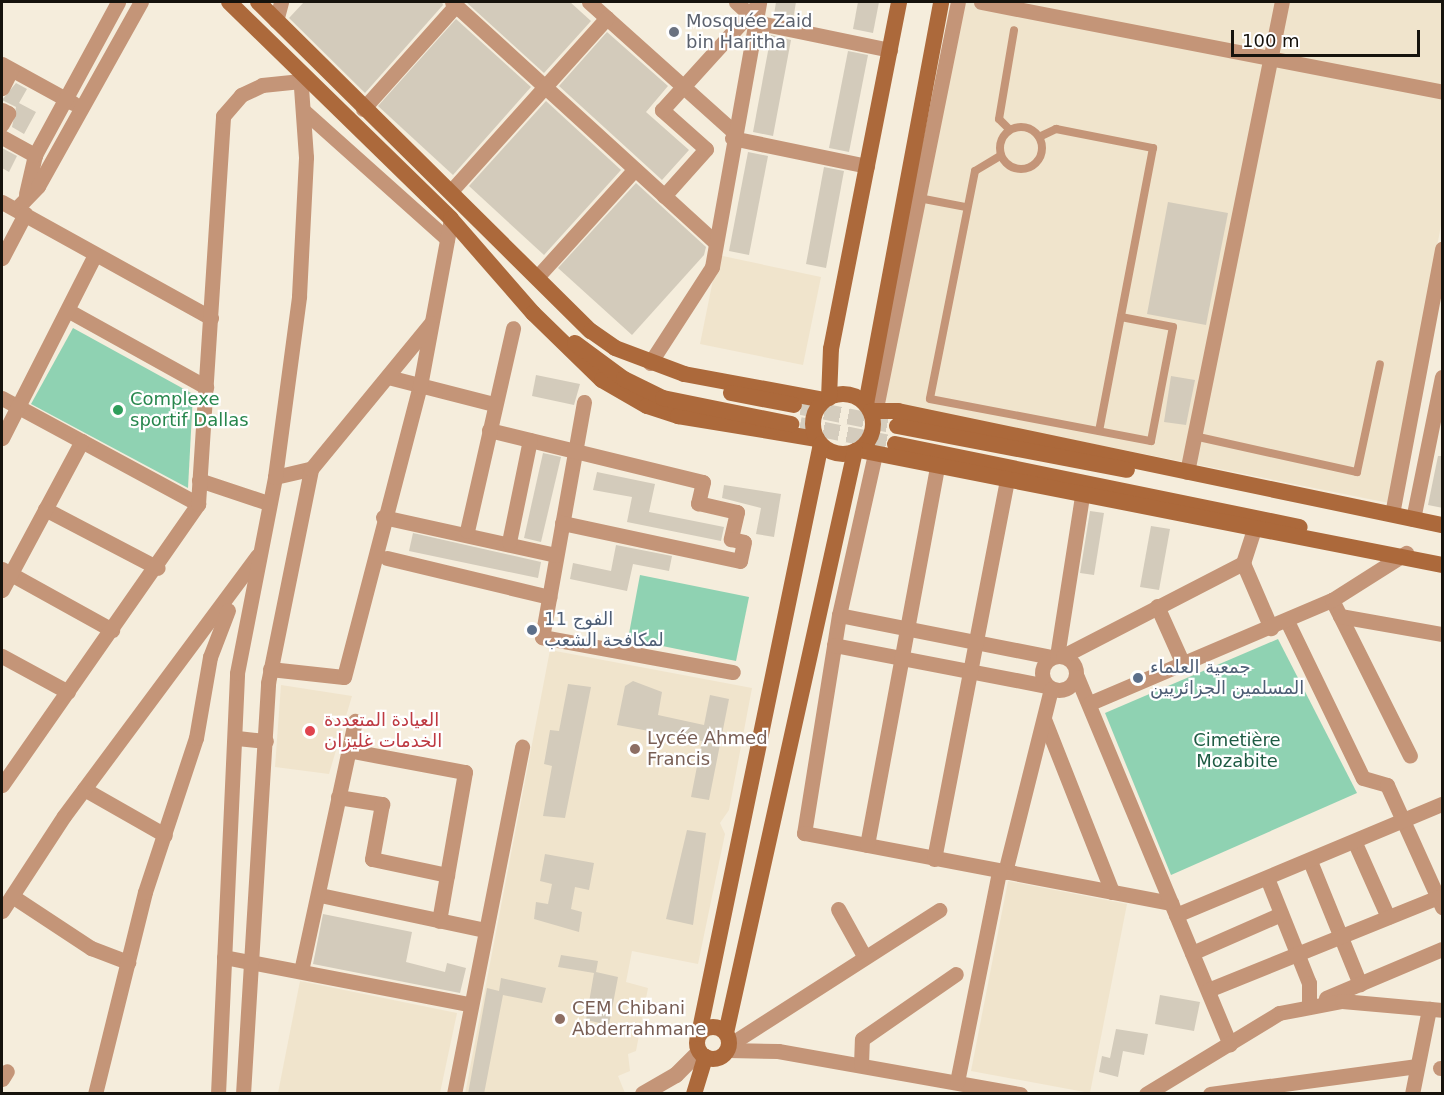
<!DOCTYPE html>
<meta charset="utf-8">
<style>
body{margin:0}
#map{position:relative;width:1444px;height:1095px;overflow:hidden;background:#f5eddc;font-family:"DejaVu Sans","Noto Naskh Arabic",sans-serif}
div>[style]{position:absolute}
[style*='--x']{left:calc(var(--x)*1px);top:calc(var(--y)*1px);width:calc(var(--w)*1px);rotate:calc(var(--a)*1deg)}
.built>*{inset:0;background:#f0e4cc}
.green>*{inset:0;background:#8fd2b2}
.building>*{inset:0;background:#d3cbbb}
.secondary-tunnel>*{height:16px;margin-top:-8px;transform-origin:0;background:repeating-linear-gradient(90deg,#d4ccbd 0 16px,transparent 0 24px)}
.service>*{height:8px;margin:-4px;padding:0 4px;transform-origin:4px;border-radius:4px;background:#c49578}
.service>.ring{margin:-4px;padding:0;box-sizing:content-box;background:none;border:8px solid #c49578;border-radius:50%}
.minor>*{height:15px;margin:-7.5px;padding:0 7.5px;transform-origin:7.5px;border-radius:7.5px;background:#c49578}
.minor>.ring{margin:-7.5px;padding:0;box-sizing:content-box;background:none;border:15px solid #c49578;border-radius:50%}
.tertiary>*{height:16px;margin:-8px;padding:0 8px;transform-origin:8px;border-radius:8px;background:#c49578}
.secondary>*{height:16px;margin:-8px;padding:0 8px;transform-origin:8px;border-radius:8px;background:#ac693b}
.secondary>.ring{margin:-8px;padding:0;box-sizing:content-box;background:none;border:16px solid #ac693b;border-radius:50%}
.dots>*{width:16px;height:16px;translate:-50% -50%;box-sizing:border-box;border:3px solid #fff;border-radius:50%}
span{translate:-50% -50%;white-space:nowrap;text-align:center;line-height:1.15;-webkit-text-stroke:4.5px #fff;paint-order:stroke}
.worship-label{font-size:18px;color:#5b616d}
.left{translate:0 -50%;text-align:left}
.leisure-label{font-size:18px;color:#27864d}
.service-label{font-size:18px;color:#4e5e75}
.health-label{font-size:18px;color:#be3a42}
.education-label{font-size:18px;color:#785e54}
.park-label{font-size:18px;color:#1f5c44}
.frame{position:absolute;inset:0;border:3px solid #16130d;pointer-events:none}
.scale{position:absolute;left:1231px;top:30px;width:189px;height:27px;box-sizing:border-box;border:3px solid #16130d;border-top:0;padding-left:8px;font-size:18px;line-height:21px;white-space:nowrap;color:#16130d;-webkit-text-stroke:4px #fff;paint-order:stroke}
</style>
<div id="map">
<div class="built">
<i style="clip-path:polygon(963px 2px,1442px 2px,1442px 220px,1389px 503px,884px 402px)"></i>
<i style="clip-path:polygon(718px 255px,821px 277px,803px 365px,700px 344px)"></i>
<i style="clip-path:polygon(550px 650px,752px 688px,729px 810px,720px 823px,725px 834px,698px 964px,632px 951px,626px 982px,648px 988px,636px 1051px,628px 1054px,630px 1071px,618px 1076px,625px 1093px,465px 1094px)"></i>
<i style="clip-path:polygon(281px 685px,352px 696px,329px 774px,275px 767px)"></i>
<i style="clip-path:polygon(1008px 881px,1127px 904px,1090px 1093px,971px 1071px)"></i>
<i style="clip-path:polygon(300px 981px,457px 1013px,440px 1093px,278px 1093px)"></i>
</div>
<div class="green">
<i style="clip-path:polygon(73px 328px,193px 394px,188px 488px,31px 404px)"></i>
<i style="clip-path:polygon(640px 575px,749px 597px,736px 661px,628px 639px)"></i>
<i style="clip-path:polygon(1278px 639px,1357px 793px,1171px 875px,1105px 713px)"></i>
</div>
<div class="building">
<i style="clip-path:polygon(304px 2px,442px 2px,443px 5px,365px 93px,289px 18px)"></i>
<i style="clip-path:polygon(466px 2px,570px 2px,591px 21px,544px 73px)"></i>
<i style="clip-path:polygon(776px 2px,796px 2px,793px 20px,774px 15px)"></i>
<i style="clip-path:polygon(858px 2px,879px 2px,873px 33px,853px 29px)"></i>
<i style="clip-path:polygon(456px 19px,531px 87px,453px 175px,378px 106px)"></i>
<i style="clip-path:polygon(607px 32px,668px 86px,646px 112px,689px 150px,662px 180px,559px 86px)"></i>
<i style="clip-path:polygon(771px 35px,791px 40px,773px 136px,753px 132px)"></i>
<i style="clip-path:polygon(848px 51px,868px 55px,849px 152px,829px 148px)"></i>
<i style="clip-path:polygon(16px 83px,27px 89px,19px 103px,36px 112px,24px 134px,12px 127px,16px 107px,2px 100px)"></i>
<i style="clip-path:polygon(546px 101px,621px 170px,544px 255px,469px 186px)"></i>
<i style="clip-path:polygon(2px 148px,17px 156px,9px 172px,2px 168px)"></i>
<i style="clip-path:polygon(748px 152px,768px 156px,749px 255px,729px 251px)"></i>
<i style="clip-path:polygon(824px 167px,844px 171px,826px 268px,806px 264px)"></i>
<i style="clip-path:polygon(636px 183px,706px 247px,704px 255px,632px 335px,558px 268px)"></i>
<i style="clip-path:polygon(1168px 202px,1228px 213px,1206px 325px,1147px 314px)"></i>
<i style="clip-path:polygon(536px 375px,580px 384px,574px 405px,532px 396px)"></i>
<i style="clip-path:polygon(1171px 376px,1195px 380px,1186px 425px,1164px 422px)"></i>
<i style="clip-path:polygon(543px 453px,561px 457px,541px 542px,524px 538px)"></i>
<i style="clip-path:polygon(1438px 456px,1443px 456px,1443px 508px,1428px 505px)"></i>
<i style="clip-path:polygon(597px 472px,655px 484px,649px 512px,724px 527px,721px 541px,627px 522px,632px 497px,593px 490px)"></i>
<i style="clip-path:polygon(724px 485px,781px 494px,774px 537px,756px 534px,761px 508px,722px 498px)"></i>
<i style="clip-path:polygon(1090px 511px,1104px 513px,1094px 575px,1080px 573px)"></i>
<i style="clip-path:polygon(1151px 526px,1170px 529px,1159px 590px,1140px 587px)"></i>
<i style="clip-path:polygon(413px 533px,541px 562px,538px 578px,409px 551px)"></i>
<i style="clip-path:polygon(616px 545px,672px 556px,669px 571px,633px 564px,627px 591px,570px 579px,573px 563px,611px 571px)"></i>
<i style="clip-path:polygon(633px 681px,662px 692px,658px 715px,704px 725px,710px 695px,729px 699px,709px 800px,691px 797px,702px 741px,617px 725px,625px 686px)"></i>
<i style="clip-path:polygon(568px 684px,591px 687px,565px 818px,543px 816px,552px 766px,544px 764px,550px 730px,559px 731px)"></i>
<i style="clip-path:polygon(687px 830px,706px 833px,693px 925px,666px 919px)"></i>
<i style="clip-path:polygon(545px 854px,594px 863px,589px 890px,575px 887px,571px 909px,582px 912px,579px 932px,534px 919px,536px 902px,548px 904px,552px 884px,540px 881px)"></i>
<i style="clip-path:polygon(323px 914px,412px 932px,406px 962px,445px 972px,447px 963px,466px 968px,460px 993px,313px 964px)"></i>
<i style="clip-path:polygon(561px 955px,598px 961px,596px 972px,618px 977px,609px 1025px,586px 1020px,594px 973px,558px 967px)"></i>
<i style="clip-path:polygon(501px 978px,546px 988px,542px 1003px,503px 995px,484px 1094px,468px 1094px,487px 988px,499px 991px)"></i>
<i style="clip-path:polygon(1160px 995px,1200px 1002px,1194px 1031px,1155px 1024px)"></i>
<i style="clip-path:polygon(1116px 1029px,1148px 1034px,1144px 1055px,1123px 1051px,1118px 1077px,1099px 1072px,1102px 1056px,1110px 1058px)"></i>
</div>
<div class="secondary-tunnel">
<i style="--x:801;--y:407;--w:98;--a:11.2"></i>
<i style="--x:800;--y:425;--w:97;--a:11.3"></i>
</div>
<div class="service">
<i class="ring" style="left:1000px;top:127px;width:34px;height:34px"></i>
<i style="--x:1009;--y:129;--w:14;--a:-135"></i>
<i style="--x:999;--y:119;--w:90;--a:-80.4"></i>
<i style="--x:1039;--y:137;--w:19;--a:-25"></i>
<i style="--x:1056;--y:129;--w:99;--a:11.1"></i>
<i style="--x:1153;--y:148;--w:288;--a:100.8"></i>
<i style="--x:1000;--y:156;--w:29;--a:149"></i>
<i style="--x:975;--y:171;--w:232;--a:101.2"></i>
<i style="--x:930;--y:399;--w:225;--a:10.8"></i>
<i style="--x:1151;--y:441;--w:116;--a:-79.1"></i>
<i style="--x:1173;--y:327;--w:53;--a:-169.1"></i>
<i style="--x:924;--y:199;--w:43;--a:10.8"></i>
<i style="--x:1194;--y:436;--w:167;--a:12.5"></i>
<i style="--x:1357;--y:472;--w:110;--a:-78"></i>
</div>
<div class="minor">
<i style="--x:452;--y:2;--w:356;--a:42.4"></i>
<i style="--x:589;--y:2;--w:193;--a:41.9"></i>
<i style="--x:736;--y:2;--w:18;--a:43"></i>
<i style="--x:981;--y:2;--w:470;--a:11"></i>
<i style="--x:276;--y:21;--w:20;--a:-75"></i>
<i style="--x:755;--y:22;--w:138;--a:11.7"></i>
<i style="--x:2;--y:64;--w:81;--a:28.8"></i>
<i style="--x:2;--y:88;--w:20;--a:-63"></i>
<i style="--x:363;--y:109;--w:140;--a:-48.2"></i>
<i style="--x:2;--y:110;--w:7;--a:27"></i>
<i style="--x:8;--y:113;--w:13;--a:119"></i>
<i style="--x:304;--y:111;--w:192;--a:41.8"></i>
<i style="--x:2;--y:137;--w:38;--a:29"></i>
<i style="--x:732;--y:138;--w:138;--a:11.7"></i>
<i style="--x:451;--y:191;--w:233;--a:-48"></i>
<i style="--x:26;--y:194;--w:40;--a:-77"></i>
<i style="--x:35;--y:155;--w:174;--a:-61.5"></i>
<i style="--x:664;--y:196;--w:63;--a:-48.2"></i>
<i style="--x:706;--y:149;--w:59;--a:-138.4"></i>
<i style="--x:662;--y:110;--w:143;--a:-47.8"></i>
<i style="--x:2;--y:202;--w:239;--a:29"></i>
<i style="--x:16;--y:209;--w:32;--a:-46"></i>
<i style="--x:38;--y:186;--w:211;--a:-60.8"></i>
<i style="--x:2;--y:258;--w:50;--a:-62.4"></i>
<i style="--x:538;--y:276;--w:144;--a:-47.8"></i>
<i style="--x:69;--y:311;--w:157;--a:29"></i>
<i style="--x:650;--y:363;--w:114;--a:-57.1"></i>
<i style="--x:712;--y:267;--w:269;--a:-79.9"></i>
<i style="--x:388;--y:377;--w:109;--a:14.3"></i>
<i style="--x:2;--y:398;--w:223;--a:28.4"></i>
<i style="--x:584;--y:402;--w:239;--a:100.1"></i>
<i style="--x:542;--y:637;--w:194;--a:10.4"></i>
<i style="--x:876;--y:408;--w:414;--a:-78.6"></i>
<i style="--x:489;--y:430;--w:220;--a:13.7"></i>
<i style="--x:703;--y:482;--w:22;--a:103"></i>
<i style="--x:698;--y:503;--w:40;--a:13"></i>
<i style="--x:737;--y:512;--w:28;--a:103"></i>
<i style="--x:731;--y:539;--w:13;--a:13"></i>
<i style="--x:744;--y:542;--w:19;--a:102"></i>
<i style="--x:740;--y:561;--w:182;--a:-167.9"></i>
<i style="--x:2;--y:438;--w:205;--a:-63.1"></i>
<i style="--x:875;--y:454;--w:165;--a:102.6"></i>
<i style="--x:839;--y:615;--w:221;--a:99.1"></i>
<i style="--x:804;--y:833;--w:374;--a:10.8"></i>
<i style="--x:1187;--y:472;--w:480;--a:-78.6"></i>
<i style="--x:275;--y:477;--w:37;--a:-13"></i>
<i style="--x:199;--y:480;--w:73;--a:18.4"></i>
<i style="--x:45;--y:509;--w:127;--a:27.6"></i>
<i style="--x:1392;--y:514;--w:270;--a:-79.3"></i>
<i style="--x:383;--y:517;--w:177;--a:12.4"></i>
<i style="--x:1413;--y:519;--w:145;--a:-78.5"></i>
<i style="--x:467;--y:531;--w:208;--a:-77.2"></i>
<i style="--x:509;--y:542;--w:104;--a:-78.4"></i>
<i style="--x:387;--y:558;--w:167;--a:13.5"></i>
<i style="--x:1243;--y:563;--w:71;--a:66.7"></i>
<i style="--x:2;--y:569;--w:126;--a:29"></i>
<i style="--x:2;--y:590;--w:169;--a:-61.8"></i>
<i style="--x:1332;--y:600;--w:174;--a:63.4"></i>
<i style="--x:1157;--y:606;--w:61;--a:65.9"></i>
<i style="--x:839;--y:615;--w:217;--a:11.2"></i>
<i style="--x:1340;--y:616;--w:104;--a:10"></i>
<i style="--x:1287;--y:621;--w:174;--a:64.2"></i>
<i style="--x:1363;--y:778;--w:25;--a:16"></i>
<i style="--x:1387;--y:785;--w:134;--a:65.7"></i>
<i style="--x:834;--y:645;--w:217;--a:10.9"></i>
<i class="ring" style="left:1042px;top:656px;width:19px;height:19px"></i>
<i style="--x:2;--y:656;--w:75;--a:28.6"></i>
<i style="--x:1057;--y:656;--w:162;--a:-81.1"></i>
<i style="--x:1063;--y:656;--w:203;--a:-27.3"></i>
<i style="--x:1243;--y:563;--w:36;--a:-72"></i>
<i style="--x:270;--y:669;--w:74;--a:6.2"></i>
<i style="--x:344;--y:677;--w:301;--a:-75.4"></i>
<i style="--x:420;--y:386;--w:170;--a:-79.5"></i>
<i style="--x:1077;--y:677;--w:398;--a:67.4"></i>
<i style="--x:1090;--y:703;--w:263;--a:-23.1"></i>
<i style="--x:1332;--y:600;--w:88;--a:-32.4"></i>
<i style="--x:1044;--y:719;--w:186;--a:68.5"></i>
<i style="--x:237;--y:738;--w:29;--a:6"></i>
<i style="--x:347;--y:750;--w:120;--a:10.6"></i>
<i style="--x:465;--y:772;--w:151;--a:99.9"></i>
<i style="--x:2;--y:785;--w:343;--a:-55.1"></i>
<i style="--x:198;--y:504;--w:389;--a:-86.3"></i>
<i style="--x:223;--y:116;--w:28;--a:-49"></i>
<i style="--x:241;--y:95;--w:23;--a:-25"></i>
<i style="--x:262;--y:85;--w:39;--a:-6"></i>
<i style="--x:84;--y:789;--w:93;--a:29.6"></i>
<i style="--x:338;--y:797;--w:45;--a:9"></i>
<i style="--x:382;--y:804;--w:56;--a:100.3"></i>
<i style="--x:372;--y:859;--w:77;--a:12"></i>
<i style="--x:1355;--y:843;--w:81;--a:66"></i>
<i style="--x:867;--y:845;--w:384;--a:-79.5"></i>
<i style="--x:934;--y:859;--w:386;--a:-79.1"></i>
<i style="--x:1310;--y:861;--w:133;--a:67.9"></i>
<i style="--x:1005;--y:872;--w:189;--a:-75.9"></i>
<i style="--x:1267;--y:878;--w:113;--a:68.2"></i>
<i style="--x:1309;--y:983;--w:22;--a:90"></i>
<i style="--x:320;--y:895;--w:168;--a:12"></i>
<i style="--x:12;--y:896;--w:95;--a:33.4"></i>
<i style="--x:91;--y:948;--w:40;--a:21"></i>
<i style="--x:838;--y:909;--w:54;--a:61"></i>
<i style="--x:2;--y:911;--w:113;--a:-56.9"></i>
<i style="--x:64;--y:816;--w:324;--a:-53.4"></i>
<i style="--x:1176;--y:915;--w:288;--a:-22.7"></i>
<i style="--x:1192;--y:953;--w:97;--a:-23.7"></i>
<i style="--x:224;--y:957;--w:248;--a:10.9"></i>
<i style="--x:301;--y:971;--w:256;--a:-77.8"></i>
<i style="--x:1208;--y:990;--w:248;--a:-22"></i>
<i style="--x:1326;--y:998;--w:126;--a:-22.9"></i>
<i style="--x:729;--y:1045;--w:250;--a:-32.7"></i>
<i style="--x:728;--y:1050;--w:50;--a:1.1"></i>
<i style="--x:778;--y:1051;--w:246;--a:10.1"></i>
<i style="--x:861;--y:1065;--w:26;--a:-88"></i>
<i style="--x:862;--y:1039;--w:114;--a:-34.7"></i>
<i style="--x:1440;--y:1068;--w:2;--a:0"></i>
<i style="--x:2;--y:1079;--w:9;--a:-58"></i>
<i style="--x:957;--y:1082;--w:215;--a:-78.7"></i>
<i style="--x:95;--y:1094;--w:208;--a:-76.1"></i>
<i style="--x:145;--y:892;--w:162;--a:-71.7"></i>
<i style="--x:196;--y:738;--w:82;--a:-80.2"></i>
<i style="--x:210;--y:657;--w:50;--a:-69"></i>
<i style="--x:218;--y:1094;--w:421;--a:-87.4"></i>
<i style="--x:237;--y:673;--w:200;--a:-79"></i>
<i style="--x:275;--y:477;--w:183;--a:-82.4"></i>
<i style="--x:299;--y:296;--w:139;--a:-87.1"></i>
<i style="--x:306;--y:157;--w:84;--a:-94.1"></i>
<i style="--x:243;--y:1094;--w:412;--a:-86.5"></i>
<i style="--x:268;--y:683;--w:218;--a:-78.6"></i>
<i style="--x:311;--y:469;--w:189;--a:-50.6"></i>
<i style="--x:454;--y:1094;--w:354;--a:-78.9"></i>
<i style="--x:1146;--y:1094;--w:156;--a:-31.3"></i>
<i style="--x:1279;--y:1013;--w:64;--a:-10.8"></i>
<i style="--x:1342;--y:1001;--w:100;--a:5.1"></i>
<i style="--x:1210;--y:1094;--w:209;--a:-7.7"></i>
<i style="--x:1412;--y:1094;--w:87;--a:-78.7"></i>
</div>
<div class="tertiary">
<i style="--x:643;--y:1094;--w:38;--a:-30"></i>
<i style="--x:676;--y:1075;--w:33;--a:-45"></i>
</div>
<div class="secondary">
<i style="--x:229;--y:2;--w:310;--a:44.3"></i>
<i style="--x:451;--y:219;--w:125;--a:48.9"></i>
<i style="--x:533;--y:313;--w:96;--a:44.2"></i>
<i style="--x:602;--y:380;--w:52;--a:30"></i>
<i style="--x:647;--y:406;--w:33;--a:18"></i>
<i style="--x:678;--y:416;--w:141;--a:9.4"></i>
<i style="--x:258;--y:2;--w:468;--a:44.7"></i>
<i style="--x:591;--y:331;--w:29;--a:35"></i>
<i style="--x:615;--y:348;--w:74;--a:20.6"></i>
<i style="--x:684;--y:374;--w:142;--a:10.5"></i>
<i style="--x:575;--y:343;--w:61;--a:36.3"></i>
<i style="--x:624;--y:379;--w:43;--a:26"></i>
<i style="--x:663;--y:398;--w:131;--a:11.5"></i>
<i style="--x:731;--y:393;--w:64;--a:10.8"></i>
<i class="ring" style="left:813px;top:394px;width:44px;height:44px"></i>
<i style="--x:829;--y:398;--w:49;--a:-87.7"></i>
<i style="--x:831;--y:349;--w:354;--a:-78.9"></i>
<i style="--x:866;--y:404;--w:409;--a:-79.4"></i>
<i style="--x:871;--y:411;--w:27;--a:0"></i>
<i style="--x:898;--y:411;--w:556;--a:11.84"></i>
<i style="--x:897;--y:426;--w:234;--a:10.8"></i>
<i style="--x:895;--y:444;--w:413;--a:11.6"></i>
<i style="--x:859;--y:450;--w:594;--a:11.16"></i>
<i class="ring" style="left:697px;top:1027px;width:16px;height:16px"></i>
<i style="--x:726;--y:1033;--w:596;--a:-77.5"></i>
<i style="--x:699;--y:1034;--w:602;--a:-78.32"></i>
<i style="--x:694;--y:1094;--w:39;--a:-73"></i>
</div>
<div class="dots">
<i style="left:674px;top:32px;background:#6b7280"></i>
<i style="left:118px;top:410px;background:#2e9e5b"></i>
<i style="left:532px;top:630px;background:#5c6f8a"></i>
<i style="left:1138px;top:678px;background:#5c6f8a"></i>
<i style="left:310px;top:731px;background:#e0444e"></i>
<i style="left:635px;top:749px;background:#8d6e63"></i>
<i style="left:560px;top:1019px;background:#8d6e63"></i>
</div>
<div class="worship-label">
<span class="left" style="left:686px;top:32px">Mosquée Zaid<br>bin Haritha</span>
</div>
<div class="leisure-label">
<span class="left" style="left:130px;top:410px">Complexe<br>sportif Dallas</span>
</div>
<div class="service-label">
<span class="left" style="left:544px;top:630px">الفوج 11<br>لمكافحة الشعب</span>
<span class="left" style="left:1150px;top:678px">جمعية العلماء<br>المسلمين الجزائريين</span>
</div>
<div class="health-label">
<span class="left" style="left:324px;top:731px">العيادة المتعددة<br>الخدمات غليزان</span>
</div>
<div class="education-label">
<span class="left" style="left:647px;top:749px">Lycée Ahmed<br>Francis</span>
<span class="left" style="left:572px;top:1019px">CEM Chibani<br>Abderrahmane</span>
</div>
<div class="park-label">
<span style="left:1237px;top:751px">Cimetière<br>Mozabite</span>
</div>
<div class="frame"></div>
<div class="scale">100 m</div>
</div>
